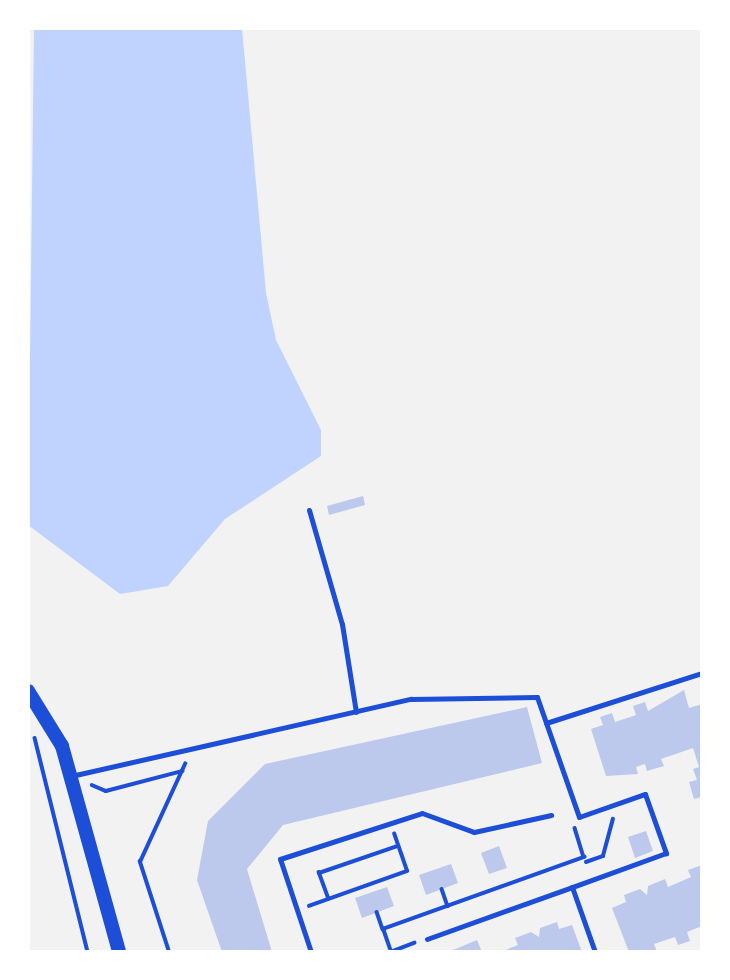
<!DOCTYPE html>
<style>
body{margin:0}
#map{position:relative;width:730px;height:980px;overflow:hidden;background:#f2f2f2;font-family:"Golos Text",sans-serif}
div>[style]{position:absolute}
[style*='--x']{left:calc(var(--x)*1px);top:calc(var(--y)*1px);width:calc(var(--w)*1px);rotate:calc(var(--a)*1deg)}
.water>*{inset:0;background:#bfd3fe}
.building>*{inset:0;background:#bdc9ec}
.path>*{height:3.5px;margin:-1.75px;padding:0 1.75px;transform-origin:1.75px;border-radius:1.75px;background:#1d4ed8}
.service>*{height:5px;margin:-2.5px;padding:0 2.5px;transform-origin:2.5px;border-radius:2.5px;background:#1d4ed8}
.secondary>*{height:14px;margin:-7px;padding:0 7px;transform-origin:7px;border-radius:7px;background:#1d4ed8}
span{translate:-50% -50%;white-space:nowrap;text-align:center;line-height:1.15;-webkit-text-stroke:7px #fff;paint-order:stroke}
.frame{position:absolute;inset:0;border:30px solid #fff;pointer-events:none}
</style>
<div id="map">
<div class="water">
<i style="clip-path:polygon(34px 28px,242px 28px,266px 293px,276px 340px,321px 430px,321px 456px,225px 519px,168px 586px,120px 594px,28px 525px)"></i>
</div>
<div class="building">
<i style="clip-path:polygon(363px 496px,365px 505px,329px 515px,327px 506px)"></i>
<i style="clip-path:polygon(684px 690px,689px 708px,702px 704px,702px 797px,694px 799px,689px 782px,697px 780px,693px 769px,699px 767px,693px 748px,661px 759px,664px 766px,647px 771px,645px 764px,636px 767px,638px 774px,606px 776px,591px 729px,603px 725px,600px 717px,612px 713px,615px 722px,636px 715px,633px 706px,645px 702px,648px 711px)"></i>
<i style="clip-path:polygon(527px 707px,542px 763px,283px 825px,247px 869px,272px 952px,222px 952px,197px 880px,208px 821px,265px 764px)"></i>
<i style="clip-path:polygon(646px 831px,653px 851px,635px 858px,628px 837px)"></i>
<i style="clip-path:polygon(499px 846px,507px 868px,489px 874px,481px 853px)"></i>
<i style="clip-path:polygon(451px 864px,458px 883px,426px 895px,419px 875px)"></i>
<i style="clip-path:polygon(702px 865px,702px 926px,687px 932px,690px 941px,678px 945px,675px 937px,654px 944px,657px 952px,629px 952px,612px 908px,626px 902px,624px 895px,640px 889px,647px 895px,648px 886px,665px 879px,668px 887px,691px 877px,688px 870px)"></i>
<i style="clip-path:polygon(387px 887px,394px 906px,362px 918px,355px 898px)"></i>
<i style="clip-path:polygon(557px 922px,559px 929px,572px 925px,582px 952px,501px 952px,518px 945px,515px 938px,531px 932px,539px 937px,540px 928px)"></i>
<i style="clip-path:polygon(477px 940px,482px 952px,447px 952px,458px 948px)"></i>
</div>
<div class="path">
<i style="--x:35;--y:738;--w:220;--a:76.1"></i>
<i style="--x:92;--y:785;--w:15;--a:23"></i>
<i style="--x:106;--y:791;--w:79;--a:-14.7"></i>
<i style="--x:575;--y:828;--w:30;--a:73"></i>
<i style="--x:586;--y:862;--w:18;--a:-19"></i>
<i style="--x:603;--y:856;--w:38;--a:-75"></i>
<i style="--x:442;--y:889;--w:18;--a:71"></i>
<i style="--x:328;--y:898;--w:27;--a:-110"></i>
<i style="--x:319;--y:873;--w:83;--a:-18.9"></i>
<i style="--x:309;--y:906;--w:104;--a:-19.7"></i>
<i style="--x:407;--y:871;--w:39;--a:-109"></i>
<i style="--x:377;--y:912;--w:18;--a:71"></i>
<i style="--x:415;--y:943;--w:26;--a:159"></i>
<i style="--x:391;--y:952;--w:24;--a:-109"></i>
<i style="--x:383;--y:929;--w:214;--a:-19.7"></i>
<i style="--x:169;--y:952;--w:95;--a:-107.9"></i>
<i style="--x:140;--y:862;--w:108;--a:-65.3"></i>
</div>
<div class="service">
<i style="--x:309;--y:510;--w:119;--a:73.9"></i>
<i style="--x:342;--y:624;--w:89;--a:81"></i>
<i style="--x:546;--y:723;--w:164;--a:-17.8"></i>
<i style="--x:71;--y:776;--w:349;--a:-12.8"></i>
<i style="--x:411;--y:699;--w:126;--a:-0.9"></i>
<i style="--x:537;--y:697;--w:127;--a:70.7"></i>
<i style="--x:579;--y:817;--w:70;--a:-19.2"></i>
<i style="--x:645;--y:794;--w:63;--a:70.4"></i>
<i style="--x:666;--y:853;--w:100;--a:160.1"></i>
<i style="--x:572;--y:887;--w:69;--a:70.5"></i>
<i style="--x:427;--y:939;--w:154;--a:-19.7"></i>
<i style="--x:311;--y:952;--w:98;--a:-108.4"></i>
<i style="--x:280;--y:859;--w:149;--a:-17.9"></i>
<i style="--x:422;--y:813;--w:55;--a:20.1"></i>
<i style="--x:474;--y:832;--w:79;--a:-12.4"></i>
</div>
<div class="secondary">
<i style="--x:28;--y:691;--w:65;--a:58.3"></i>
<i style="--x:62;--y:746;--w:214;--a:74.5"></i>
</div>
<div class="frame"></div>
</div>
